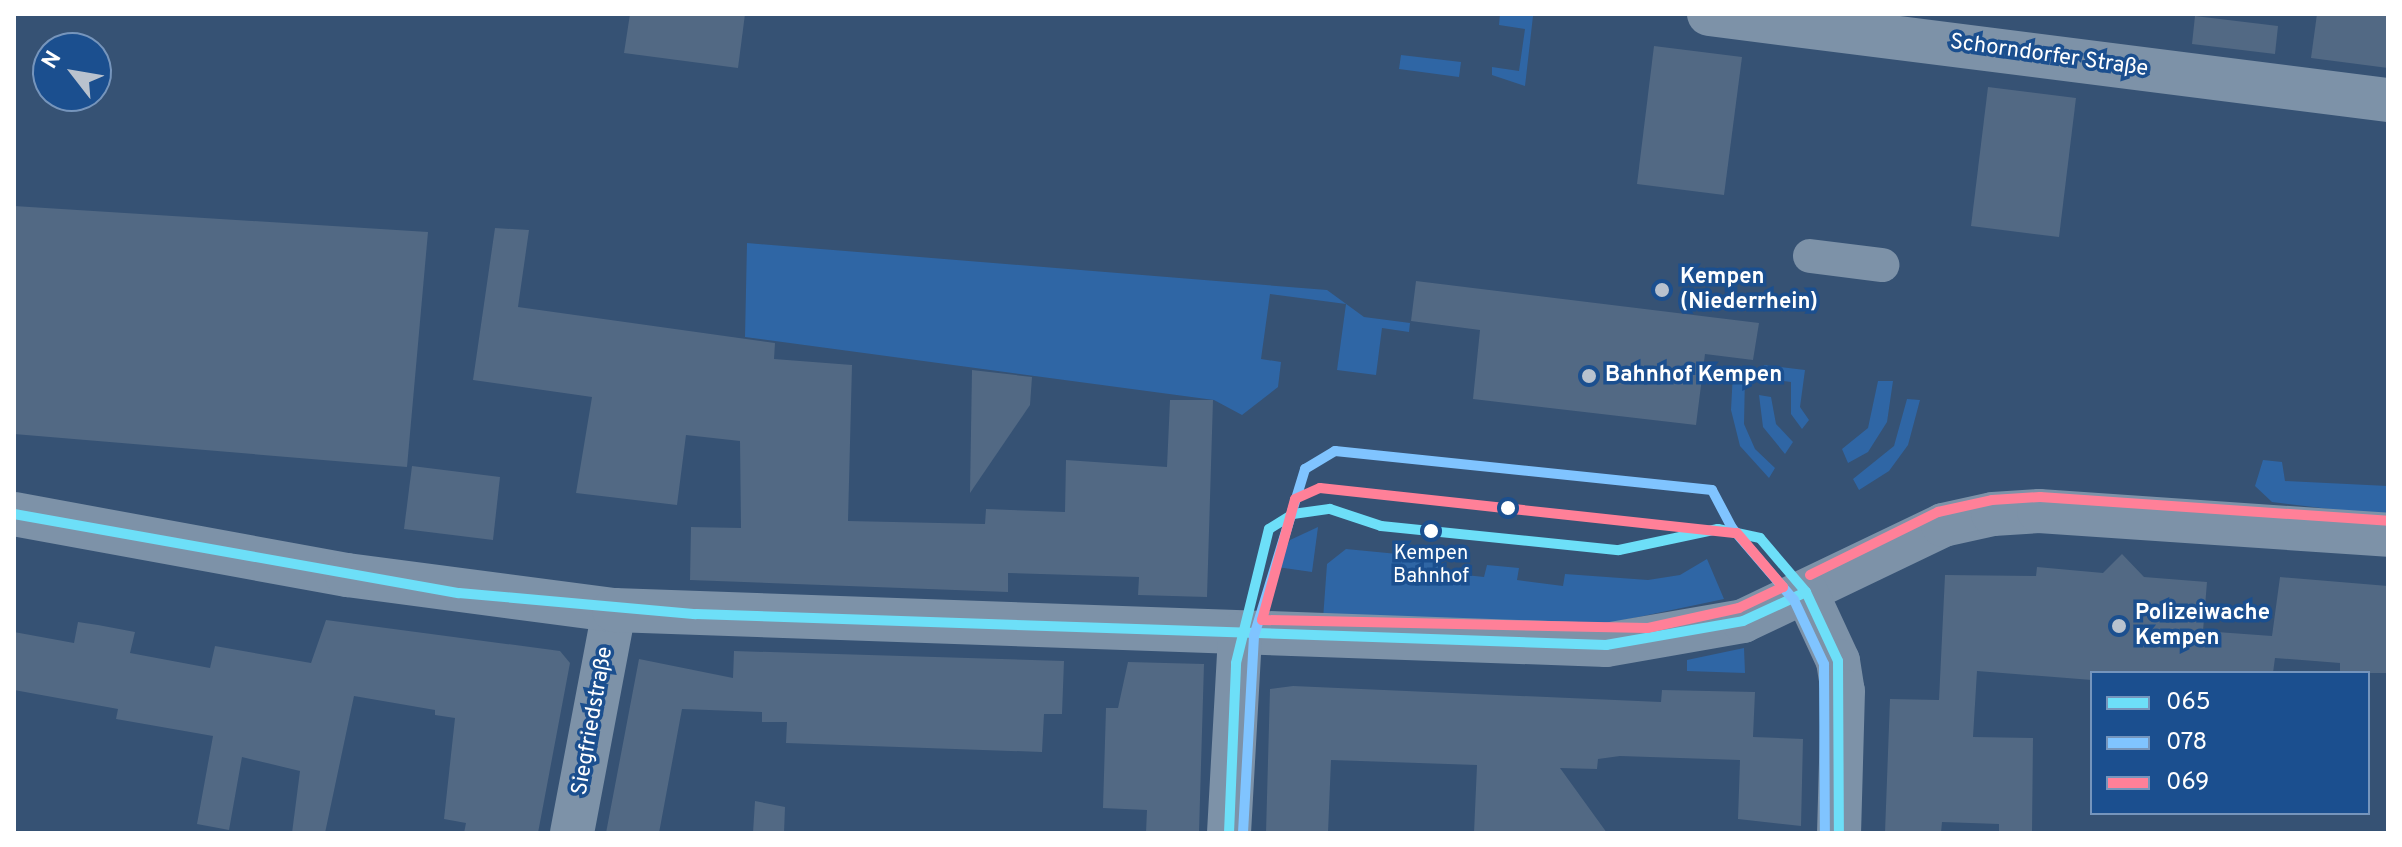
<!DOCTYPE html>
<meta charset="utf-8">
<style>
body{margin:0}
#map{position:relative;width:2402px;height:847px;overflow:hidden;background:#365274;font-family:Overpass,sans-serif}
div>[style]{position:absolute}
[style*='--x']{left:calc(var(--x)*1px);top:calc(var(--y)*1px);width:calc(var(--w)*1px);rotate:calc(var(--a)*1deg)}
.green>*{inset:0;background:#2f66a5}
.building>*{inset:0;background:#526984}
.pedestrian>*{height:34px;margin:-17px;padding:0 17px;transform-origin:17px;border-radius:17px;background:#7d92a8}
.minor>*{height:44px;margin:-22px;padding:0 22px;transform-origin:22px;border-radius:22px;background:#7d92a8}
.tertiary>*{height:44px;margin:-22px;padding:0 22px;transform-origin:22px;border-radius:22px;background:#7d92a8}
.bus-1>*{height:10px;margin:-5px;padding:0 5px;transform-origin:5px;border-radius:5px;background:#6ddff8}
.bus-2>*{height:10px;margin:-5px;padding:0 5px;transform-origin:5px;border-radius:5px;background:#80c4ff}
.bus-3>*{height:10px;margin:-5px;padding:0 5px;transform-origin:5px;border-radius:5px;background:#ff8098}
.dots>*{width:22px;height:22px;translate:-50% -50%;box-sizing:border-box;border:4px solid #1b4f8f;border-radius:50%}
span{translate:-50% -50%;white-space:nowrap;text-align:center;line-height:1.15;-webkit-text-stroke:7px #1b4f8f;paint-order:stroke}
.bus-label{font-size:20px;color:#fff}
.street-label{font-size:22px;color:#fff}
.poi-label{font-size:22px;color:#fff;font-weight:700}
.left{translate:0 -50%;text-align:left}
.frame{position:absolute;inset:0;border:16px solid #fff;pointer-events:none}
.legend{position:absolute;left:2090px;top:671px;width:280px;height:144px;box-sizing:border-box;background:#1b4f8f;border:2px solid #7695bc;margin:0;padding:10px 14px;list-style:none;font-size:24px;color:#fff}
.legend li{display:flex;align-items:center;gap:16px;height:40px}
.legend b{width:40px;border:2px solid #7695bc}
.north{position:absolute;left:32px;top:32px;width:80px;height:80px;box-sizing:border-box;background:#1b4f8f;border:2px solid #7695bc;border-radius:50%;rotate:301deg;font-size:22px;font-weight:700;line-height:32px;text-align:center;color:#fff}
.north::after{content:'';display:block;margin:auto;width:28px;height:36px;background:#b9c2ce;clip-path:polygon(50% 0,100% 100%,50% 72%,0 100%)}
</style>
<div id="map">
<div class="green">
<i style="clip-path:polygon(1500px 14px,1533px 16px,1525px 86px,1492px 75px,1492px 67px,1519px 71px,1525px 29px,1499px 25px)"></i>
<i style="clip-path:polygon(1401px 55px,1461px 62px,1459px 77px,1399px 69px)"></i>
<i style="clip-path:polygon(747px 243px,1327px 290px,1364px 317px,1410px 323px,1409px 332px,1382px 328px,1376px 375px,1337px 370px,1346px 304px,1270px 294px,1261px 359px,1281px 362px,1278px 387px,1242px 415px,1214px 400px,745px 337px)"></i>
<i style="clip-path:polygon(1764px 365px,1805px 370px,1800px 407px,1809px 420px,1802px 429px,1791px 414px,1791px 382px,1745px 376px,1744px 424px,1755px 449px,1775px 468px,1769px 478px,1740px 446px,1731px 410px,1733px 372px,1761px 375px)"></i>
<i style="clip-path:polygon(1878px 381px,1893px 381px,1887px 422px,1868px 452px,1848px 463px,1842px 449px,1868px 428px)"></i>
<i style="clip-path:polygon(1759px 395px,1771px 397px,1776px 424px,1793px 442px,1785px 454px,1763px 427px)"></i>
<i style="clip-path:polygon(1907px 399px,1920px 400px,1908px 445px,1889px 471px,1859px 490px,1853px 479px,1894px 446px)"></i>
<i style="clip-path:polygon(2263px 460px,2282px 462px,2285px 481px,2388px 486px,2388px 516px,2272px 502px,2255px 486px)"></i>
<i style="clip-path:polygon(1318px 527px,1312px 572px,1277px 567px,1290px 540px)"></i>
<i style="clip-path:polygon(1346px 549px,1439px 558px,1438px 572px,1484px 577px,1487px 565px,1519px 568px,1517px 580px,1563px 586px,1565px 574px,1648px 580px,1680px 575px,1707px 559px,1724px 599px,1610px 623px,1323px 619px,1327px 564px)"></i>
<i style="clip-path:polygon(1744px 648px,1745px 673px,1687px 671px,1687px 660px)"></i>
</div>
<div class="building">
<i style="clip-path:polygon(630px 14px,745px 14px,738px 68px,624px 53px)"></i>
<i style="clip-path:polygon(2317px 14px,2388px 14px,2388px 68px,2311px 58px)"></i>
<i style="clip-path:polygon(2195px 16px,2278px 26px,2275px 54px,2192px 44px)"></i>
<i style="clip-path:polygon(1654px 46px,1742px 57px,1724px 195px,1637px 184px)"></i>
<i style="clip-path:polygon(1988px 87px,2076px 98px,2059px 237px,1971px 226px)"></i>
<i style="clip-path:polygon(14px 206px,428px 232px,407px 467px,14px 434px)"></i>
<i style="clip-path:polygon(495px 228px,529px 230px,518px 307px,775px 343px,774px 359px,852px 365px,848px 521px,985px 524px,986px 509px,1065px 512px,1066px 460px,1167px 467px,1170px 400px,1213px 400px,1207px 597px,1138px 595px,1139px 577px,1008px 573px,1008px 592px,690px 580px,691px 527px,741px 528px,740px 441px,686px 435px,677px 505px,576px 493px,592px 397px,473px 380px)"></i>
<i style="clip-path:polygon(1416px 281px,1759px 323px,1753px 360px,1705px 354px,1696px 425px,1473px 399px,1480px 330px,1411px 321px)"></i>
<i style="clip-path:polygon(972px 370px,1032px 377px,1030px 405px,970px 493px)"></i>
<i style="clip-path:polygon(412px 466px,500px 477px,493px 540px,404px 529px)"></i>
<i style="clip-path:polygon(2122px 554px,2144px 577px,2207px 582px,2203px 631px,2272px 636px,2280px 577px,2388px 586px,2388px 673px,2340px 673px,2340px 663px,2275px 658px,2273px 673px,2092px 673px,2092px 680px,1977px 671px,1973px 737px,2033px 738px,2032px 833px,1999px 833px,1999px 824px,1942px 822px,1941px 833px,1885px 833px,1890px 699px,1939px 700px,1945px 575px,2036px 576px,2037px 567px,2103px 573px)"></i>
<i style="clip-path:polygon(326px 620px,560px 651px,570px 663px,538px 833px,464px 833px,466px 823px,444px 819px,455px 718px,435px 715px,435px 710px,354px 696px,325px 833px,292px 833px,300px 771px,242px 757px,229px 830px,197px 824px,213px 736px,116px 719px,118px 709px,14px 690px,14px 632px,74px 643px,78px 622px,98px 625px,135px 632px,130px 653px,210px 668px,215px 646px,311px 663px)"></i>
<i style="clip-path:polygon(734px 651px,1064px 661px,1062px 714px,1044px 714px,1042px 752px,786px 743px,787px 722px,762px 722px,762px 712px,682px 709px,659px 833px,606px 833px,639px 659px,733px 678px)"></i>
<i style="clip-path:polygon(1128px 662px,1204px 664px,1199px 833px,1146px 833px,1147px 810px,1103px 808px,1106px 708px,1118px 708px)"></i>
<i style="clip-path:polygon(1293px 686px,1661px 702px,1662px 690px,1755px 692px,1753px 737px,1803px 739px,1801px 826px,1738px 819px,1740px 760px,1620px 756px,1598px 759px,1597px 769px,1560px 768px,1607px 833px,1474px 833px,1477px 765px,1331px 760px,1328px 833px,1266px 833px,1270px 689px)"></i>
<i style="clip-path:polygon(755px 801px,785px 807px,784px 833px,753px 833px)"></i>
</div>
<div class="pedestrian">
<i style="--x:1810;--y:256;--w:73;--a:7.1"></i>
</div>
<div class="minor">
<i style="--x:1709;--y:14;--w:684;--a:7.22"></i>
<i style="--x:572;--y:833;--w:227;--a:-79.3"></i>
</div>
<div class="tertiary">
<i style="--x:14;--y:514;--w:339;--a:10.4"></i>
<i style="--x:347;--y:575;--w:269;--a:7.5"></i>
<i style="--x:614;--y:610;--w:993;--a:2.02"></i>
<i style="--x:1606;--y:645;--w:139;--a:-9.9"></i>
<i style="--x:1743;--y:621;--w:222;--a:-25.6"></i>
<i style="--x:1943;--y:525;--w:51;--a:-12.4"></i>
<i style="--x:1993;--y:514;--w:46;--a:-3.7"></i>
<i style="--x:2039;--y:511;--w:350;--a:3.9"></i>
<i style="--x:1806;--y:592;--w:76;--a:65.1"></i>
<i style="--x:1838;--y:661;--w:30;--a:81"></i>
<i style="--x:1843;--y:691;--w:142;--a:91.6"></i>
<i style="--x:1229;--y:833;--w:199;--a:-86.8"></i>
</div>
<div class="bus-1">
<i style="--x:14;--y:514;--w:452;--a:10.1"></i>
<i style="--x:459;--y:593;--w:238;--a:5.1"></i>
<i style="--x:696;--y:614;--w:911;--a:1.95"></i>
<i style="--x:1606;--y:645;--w:139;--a:-9.9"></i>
<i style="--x:1743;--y:621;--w:69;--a:-24.7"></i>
<i style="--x:1229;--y:833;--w:170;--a:-87.6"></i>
<i style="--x:1236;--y:663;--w:138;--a:-76.2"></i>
<i style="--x:1269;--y:529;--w:28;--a:-32"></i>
<i style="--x:1293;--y:514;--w:37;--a:-8"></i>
<i style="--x:1330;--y:509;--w:54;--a:18.4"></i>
<i style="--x:1381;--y:526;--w:239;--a:5.8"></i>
<i style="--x:1619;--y:550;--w:101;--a:-12"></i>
<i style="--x:1718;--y:529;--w:43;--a:12.1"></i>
<i style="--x:1760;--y:538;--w:71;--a:49.6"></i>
<i style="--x:1806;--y:592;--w:76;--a:65.1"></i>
<i style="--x:1838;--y:661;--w:172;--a:89.7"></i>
</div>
<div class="bus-2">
<i style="--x:1243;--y:833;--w:197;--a:-86.8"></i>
<i style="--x:1254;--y:636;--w:175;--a:-73"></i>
<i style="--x:1305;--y:469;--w:35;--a:-31"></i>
<i style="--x:1335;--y:451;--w:379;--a:5.9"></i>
<i style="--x:1712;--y:490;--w:43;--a:62.2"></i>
<i style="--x:1732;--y:528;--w:95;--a:49.3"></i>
<i style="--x:1794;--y:600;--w:71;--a:64.9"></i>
<i style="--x:1824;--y:664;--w:169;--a:89.7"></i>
</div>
<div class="bus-3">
<i style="--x:1320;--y:488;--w:419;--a:6.2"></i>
<i style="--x:1737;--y:533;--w:71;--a:49.6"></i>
<i style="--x:1783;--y:587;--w:49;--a:154.5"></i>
<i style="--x:1739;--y:608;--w:94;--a:167.7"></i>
<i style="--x:1647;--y:628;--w:385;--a:-178.8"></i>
<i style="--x:1262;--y:620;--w:125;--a:-74.7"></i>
<i style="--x:1295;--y:499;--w:27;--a:-24"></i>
<i style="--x:1810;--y:575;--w:143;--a:-26.2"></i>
<i style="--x:1938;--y:512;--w:55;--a:-12.5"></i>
<i style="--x:1992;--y:500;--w:48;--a:-3.6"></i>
<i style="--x:2040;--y:497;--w:349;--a:3.9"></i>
</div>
<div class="dots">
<i style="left:1662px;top:290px;background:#b9c2ce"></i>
<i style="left:1589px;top:376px;background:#b9c2ce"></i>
<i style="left:1508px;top:508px;background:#fff"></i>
<i style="left:1431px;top:531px;background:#fff"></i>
<i style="left:2119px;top:626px;background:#b9c2ce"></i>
</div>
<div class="bus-label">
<span style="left:1431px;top:566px">Kempen<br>Bahnhof</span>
</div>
<div class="street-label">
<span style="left:2049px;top:56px;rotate:8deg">Schorndorfer Straße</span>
<span style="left:593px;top:721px;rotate:-80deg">Siegfriedstraße</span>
</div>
<div class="poi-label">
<span class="left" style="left:1680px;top:290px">Kempen<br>(Niederrhein)</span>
<span class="left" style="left:1605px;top:376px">Bahnhof Kempen</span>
<span class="left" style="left:2135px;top:626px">Polizeiwache<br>Kempen</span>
</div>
<div class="frame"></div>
<ul class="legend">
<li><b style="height:10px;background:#6ddff8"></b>065</li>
<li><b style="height:10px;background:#80c4ff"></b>078</li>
<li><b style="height:10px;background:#ff8098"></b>069</li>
</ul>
<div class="north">N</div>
</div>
